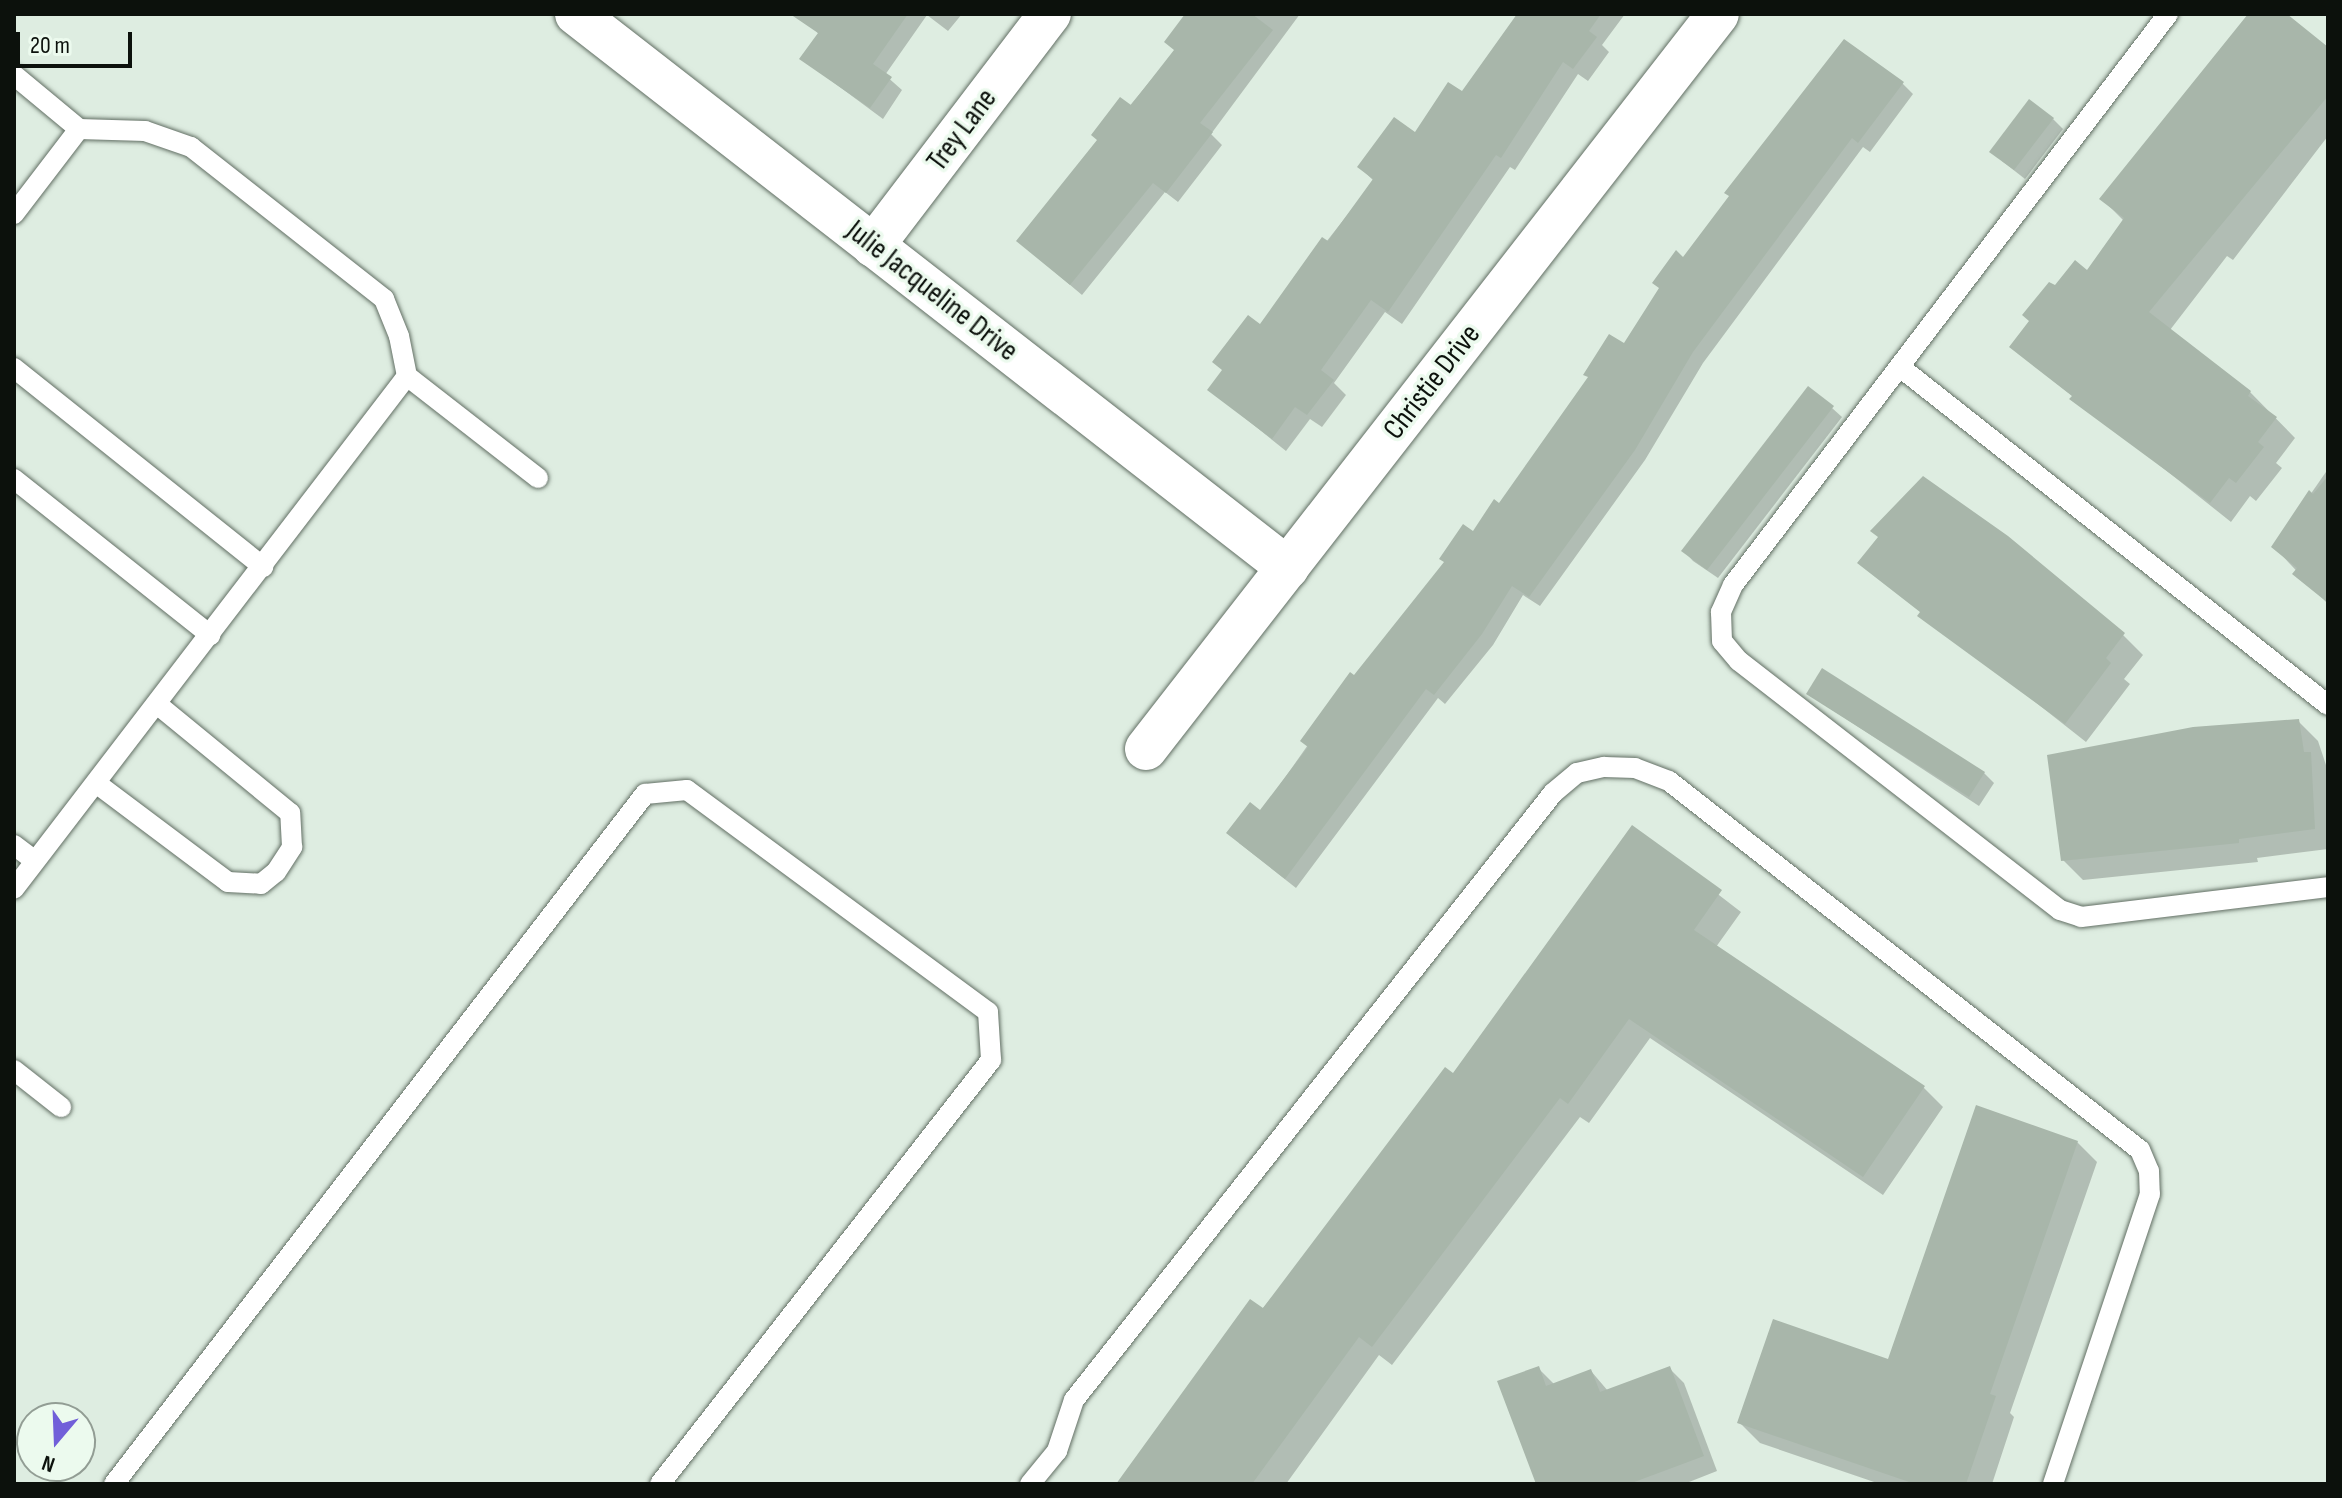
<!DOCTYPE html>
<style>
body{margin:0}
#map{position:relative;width:2342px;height:1498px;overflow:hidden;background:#deede1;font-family:"Sofia Sans Condensed",sans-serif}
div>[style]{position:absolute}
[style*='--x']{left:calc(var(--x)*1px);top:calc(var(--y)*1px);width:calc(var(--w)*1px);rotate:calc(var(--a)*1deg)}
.shadow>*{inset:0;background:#0003}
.building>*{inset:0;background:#a8b6aa}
.roads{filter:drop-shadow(0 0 2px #626f64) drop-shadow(0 0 2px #626f64)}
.service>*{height:20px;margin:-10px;padding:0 10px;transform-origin:10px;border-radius:10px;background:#fff}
.minor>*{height:42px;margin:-21px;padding:0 21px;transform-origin:21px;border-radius:21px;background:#fff}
span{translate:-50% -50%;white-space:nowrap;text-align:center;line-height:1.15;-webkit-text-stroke:7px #ecfaee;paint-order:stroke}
.street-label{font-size:30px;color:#0c110c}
.frame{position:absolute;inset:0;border:16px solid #0c110c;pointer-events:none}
.north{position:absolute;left:16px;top:1402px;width:80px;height:80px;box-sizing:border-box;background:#ecfaee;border:2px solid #929d94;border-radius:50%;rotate:199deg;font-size:22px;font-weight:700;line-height:32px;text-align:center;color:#0c110c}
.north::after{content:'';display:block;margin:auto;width:28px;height:36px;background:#715fd9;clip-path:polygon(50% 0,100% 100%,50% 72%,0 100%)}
.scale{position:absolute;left:16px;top:32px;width:116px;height:36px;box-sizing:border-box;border:4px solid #0c110c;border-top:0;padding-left:10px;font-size:24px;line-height:28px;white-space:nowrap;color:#0c110c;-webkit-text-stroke:6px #ecfaee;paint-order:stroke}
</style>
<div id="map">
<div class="shadow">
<i style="clip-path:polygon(821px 14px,962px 14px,948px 31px,927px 15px,885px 75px,902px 90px,883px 119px,802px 59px,819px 34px,812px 27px)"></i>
<i style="clip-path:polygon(1188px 14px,1300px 14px,1211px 134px,1222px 145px,1178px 202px,1165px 192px,1082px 295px,1018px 241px,1175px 51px)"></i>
<i style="clip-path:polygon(1519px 14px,1625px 14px,1602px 45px,1609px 52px,1588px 81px,1578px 74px,1515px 170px,1510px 167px,1402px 324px,1385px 312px,1334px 383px,1346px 395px,1322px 427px,1310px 419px,1286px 451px,1210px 390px,1374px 181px,1359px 167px,1415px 135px,1462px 94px)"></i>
<i style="clip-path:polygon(2251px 14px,2271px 14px,2328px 56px,2328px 136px,2233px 260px,2227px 256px,2170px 330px,2250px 392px,2295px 438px,2276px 463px,2282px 468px,2256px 501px,2250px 496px,2231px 522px,2011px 347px,2055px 288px,2088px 273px,2124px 221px,2102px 199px)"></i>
<i style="clip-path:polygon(1902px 83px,1913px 94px,1870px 152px,1863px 147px,1703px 363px,1645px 460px,1540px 606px,1523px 595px,1493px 645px,1445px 704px,1438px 698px,1296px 888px,1239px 843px,1355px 678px,1500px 506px,1625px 346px,1684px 259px)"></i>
<i style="clip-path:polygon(2053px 119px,2063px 129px,2025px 179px,2002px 161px)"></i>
<i style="clip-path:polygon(1832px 408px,1842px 417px,1718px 578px,1693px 561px,1684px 551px)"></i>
<i style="clip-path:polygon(2328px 469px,2328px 604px,2274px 547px)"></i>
<i style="clip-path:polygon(1859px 563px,2123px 635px,2143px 655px,2124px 679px,2130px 684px,2086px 742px)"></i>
<i style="clip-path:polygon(1808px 694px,1984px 773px,1994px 783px,1979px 806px)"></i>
<i style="clip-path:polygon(2298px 721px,2318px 741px,2328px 771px,2328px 849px,2257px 858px,2258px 862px,2083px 880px,2063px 860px)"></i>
<i style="clip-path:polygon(1632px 828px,1741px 912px,1716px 947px,1923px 1087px,1943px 1107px,1883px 1195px,1650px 1038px,1589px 1123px,1580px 1117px,1392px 1365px,1379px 1355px,1286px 1484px,1118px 1484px,1454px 1076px)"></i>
<i style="clip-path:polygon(2077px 1142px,2097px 1162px,2010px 1413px,2014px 1417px,1992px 1484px,1880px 1484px,1760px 1443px,1740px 1423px,1889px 1361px)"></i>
<i style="clip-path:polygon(1538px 1368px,1555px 1385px,1591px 1371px,1608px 1391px,1669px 1368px,1684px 1383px,1717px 1471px,1684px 1484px,1538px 1484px)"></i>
</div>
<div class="building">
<i style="clip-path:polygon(790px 14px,908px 14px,873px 64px,892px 77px,870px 108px,799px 59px,818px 33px)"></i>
<i style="clip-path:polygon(1185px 14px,1252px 14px,1273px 30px,1200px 123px,1213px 132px,1166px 193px,1153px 183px,1070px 285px,1016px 241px,1097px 140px,1091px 135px,1120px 97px,1131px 105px,1174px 50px,1164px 42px)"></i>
<i style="clip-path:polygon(1517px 14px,1601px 14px,1589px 31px,1597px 37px,1573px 69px,1563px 62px,1501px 158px,1496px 155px,1388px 312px,1371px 300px,1321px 370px,1334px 380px,1307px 415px,1295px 407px,1272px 439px,1207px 390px,1222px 370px,1212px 362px,1248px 315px,1260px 324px,1322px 237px,1328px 241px,1373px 179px,1357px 167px,1394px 117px,1415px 132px,1448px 82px,1462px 91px)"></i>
<i style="clip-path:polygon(2248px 14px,2287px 14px,2328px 47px,2328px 96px,2149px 312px,2251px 391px,2248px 396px,2277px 417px,2258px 442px,2264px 447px,2236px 483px,2229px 478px,2210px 503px,2069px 399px,2072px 396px,2009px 347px,2029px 321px,2022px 315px,2049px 282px,2055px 285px,2075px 260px,2087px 270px,2124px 218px,2099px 199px)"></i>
<i style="clip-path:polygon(1844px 39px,1904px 82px,1858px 143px,1852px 138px,1693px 352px,1635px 450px,1529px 597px,1512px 586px,1482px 634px,1434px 695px,1426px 689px,1285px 879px,1226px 833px,1250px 802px,1260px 810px,1308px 747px,1300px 741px,1350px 672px,1354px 675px,1444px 562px,1439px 559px,1463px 524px,1473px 531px,1494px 499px,1499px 503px,1588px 377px,1583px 375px,1609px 334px,1624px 343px,1659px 288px,1652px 283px,1676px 250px,1683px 257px,1729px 196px,1724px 193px)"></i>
<i style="clip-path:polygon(2029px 99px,2054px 118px,2014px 170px,1989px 152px)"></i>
<i style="clip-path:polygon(1808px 386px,1834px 406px,1707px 570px,1681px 551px)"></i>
<i style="clip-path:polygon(1923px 476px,2008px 536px,2125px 633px,2106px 658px,2111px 663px,2065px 724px,1917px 616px,1920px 612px,1857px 563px,1878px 537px,1870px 531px)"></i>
<i style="clip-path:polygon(2328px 476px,2328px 603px,2292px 574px,2297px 568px,2271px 547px,2309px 490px,2313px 494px)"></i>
<i style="clip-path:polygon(1822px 668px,1985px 772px,1969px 797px,1806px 694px)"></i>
<i style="clip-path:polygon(2299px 719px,2304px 752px,2311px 752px,2315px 829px,2239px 839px,2239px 843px,2061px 861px,2047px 755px,2193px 727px)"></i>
<i style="clip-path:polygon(1632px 825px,1722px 890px,1694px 930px,1925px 1086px,1863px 1177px,1629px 1019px,1568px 1104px,1560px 1098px,1372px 1347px,1359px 1337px,1252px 1484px,1116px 1484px,1250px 1299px,1263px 1308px,1445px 1067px,1453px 1073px)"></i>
<i style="clip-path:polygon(1976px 1105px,2078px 1141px,1990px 1394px,1996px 1396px,1966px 1484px,1915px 1484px,1737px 1423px,1773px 1319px,1888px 1359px)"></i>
<i style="clip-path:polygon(1539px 1366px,1546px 1386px,1591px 1369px,1600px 1392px,1670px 1366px,1704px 1456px,1629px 1484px,1536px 1484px,1497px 1381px)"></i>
</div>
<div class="roads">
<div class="service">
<i style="--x:2168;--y:14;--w:718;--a:127.3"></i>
<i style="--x:1733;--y:585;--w:30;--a:114"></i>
<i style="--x:1721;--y:612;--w:29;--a:88"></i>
<i style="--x:1722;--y:641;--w:26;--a:50"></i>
<i style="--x:1739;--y:661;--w:406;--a:37.8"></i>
<i style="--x:2060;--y:910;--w:22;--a:18"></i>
<i style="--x:2081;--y:917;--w:249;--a:-6.9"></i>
<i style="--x:14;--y:75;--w:85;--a:39.7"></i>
<i style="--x:14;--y:214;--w:107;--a:-52.6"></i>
<i style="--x:79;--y:129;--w:66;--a:1.7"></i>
<i style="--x:145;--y:131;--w:49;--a:19.2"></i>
<i style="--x:191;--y:147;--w:246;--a:38.2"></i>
<i style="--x:384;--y:299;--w:40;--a:68"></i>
<i style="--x:399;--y:336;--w:41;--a:78.7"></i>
<i style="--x:407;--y:376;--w:646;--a:127.46"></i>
<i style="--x:1900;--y:367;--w:545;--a:38.3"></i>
<i style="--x:14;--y:368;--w:319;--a:38.6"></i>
<i style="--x:407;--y:376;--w:166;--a:37.9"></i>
<i style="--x:14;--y:479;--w:251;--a:38.5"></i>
<i style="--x:96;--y:783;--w:165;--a:36.9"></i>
<i style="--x:228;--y:882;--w:33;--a:3"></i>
<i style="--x:261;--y:884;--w:19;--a:-39"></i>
<i style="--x:276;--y:872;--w:30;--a:-57"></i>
<i style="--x:292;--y:847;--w:34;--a:-93"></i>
<i style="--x:290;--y:813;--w:172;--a:-140.7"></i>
<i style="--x:14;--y:845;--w:26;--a:37"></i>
<i style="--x:14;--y:1070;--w:60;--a:38.2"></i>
<i style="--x:114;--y:1484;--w:871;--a:-52.42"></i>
<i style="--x:645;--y:794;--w:42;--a:-5.4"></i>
<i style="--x:687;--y:790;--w:374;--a:36.4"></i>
<i style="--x:988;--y:1012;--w:48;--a:86.4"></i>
<i style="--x:991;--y:1060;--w:538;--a:127.98"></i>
<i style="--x:1030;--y:1484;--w:43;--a:-50.7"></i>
<i style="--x:1057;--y:1451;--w:54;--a:-71.6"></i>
<i style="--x:1074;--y:1400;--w:773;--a:-51.72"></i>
<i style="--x:1553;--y:793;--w:31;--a:-40"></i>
<i style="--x:1577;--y:773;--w:28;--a:-13"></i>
<i style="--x:1604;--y:767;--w:31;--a:2"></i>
<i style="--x:1635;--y:768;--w:36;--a:21"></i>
<i style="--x:1669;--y:781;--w:598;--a:38.08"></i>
<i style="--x:2140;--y:1150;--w:23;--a:67"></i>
<i style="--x:2149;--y:1171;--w:23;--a:88"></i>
<i style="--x:2150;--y:1194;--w:306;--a:108.5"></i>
</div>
<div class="minor">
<i style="--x:576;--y:14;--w:902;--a:37.89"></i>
<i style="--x:873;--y:246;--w:292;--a:-52.7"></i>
<i style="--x:1146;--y:749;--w:931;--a:-52.11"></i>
</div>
</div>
<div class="street-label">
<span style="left:962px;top:130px;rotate:-53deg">Trey Lane</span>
<span style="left:932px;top:291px;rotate:38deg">Julie Jacqueline Drive</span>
<span style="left:1432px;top:382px;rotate:-52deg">Christie Drive</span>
</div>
<div class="frame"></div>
<div class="north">N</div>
<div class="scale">20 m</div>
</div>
